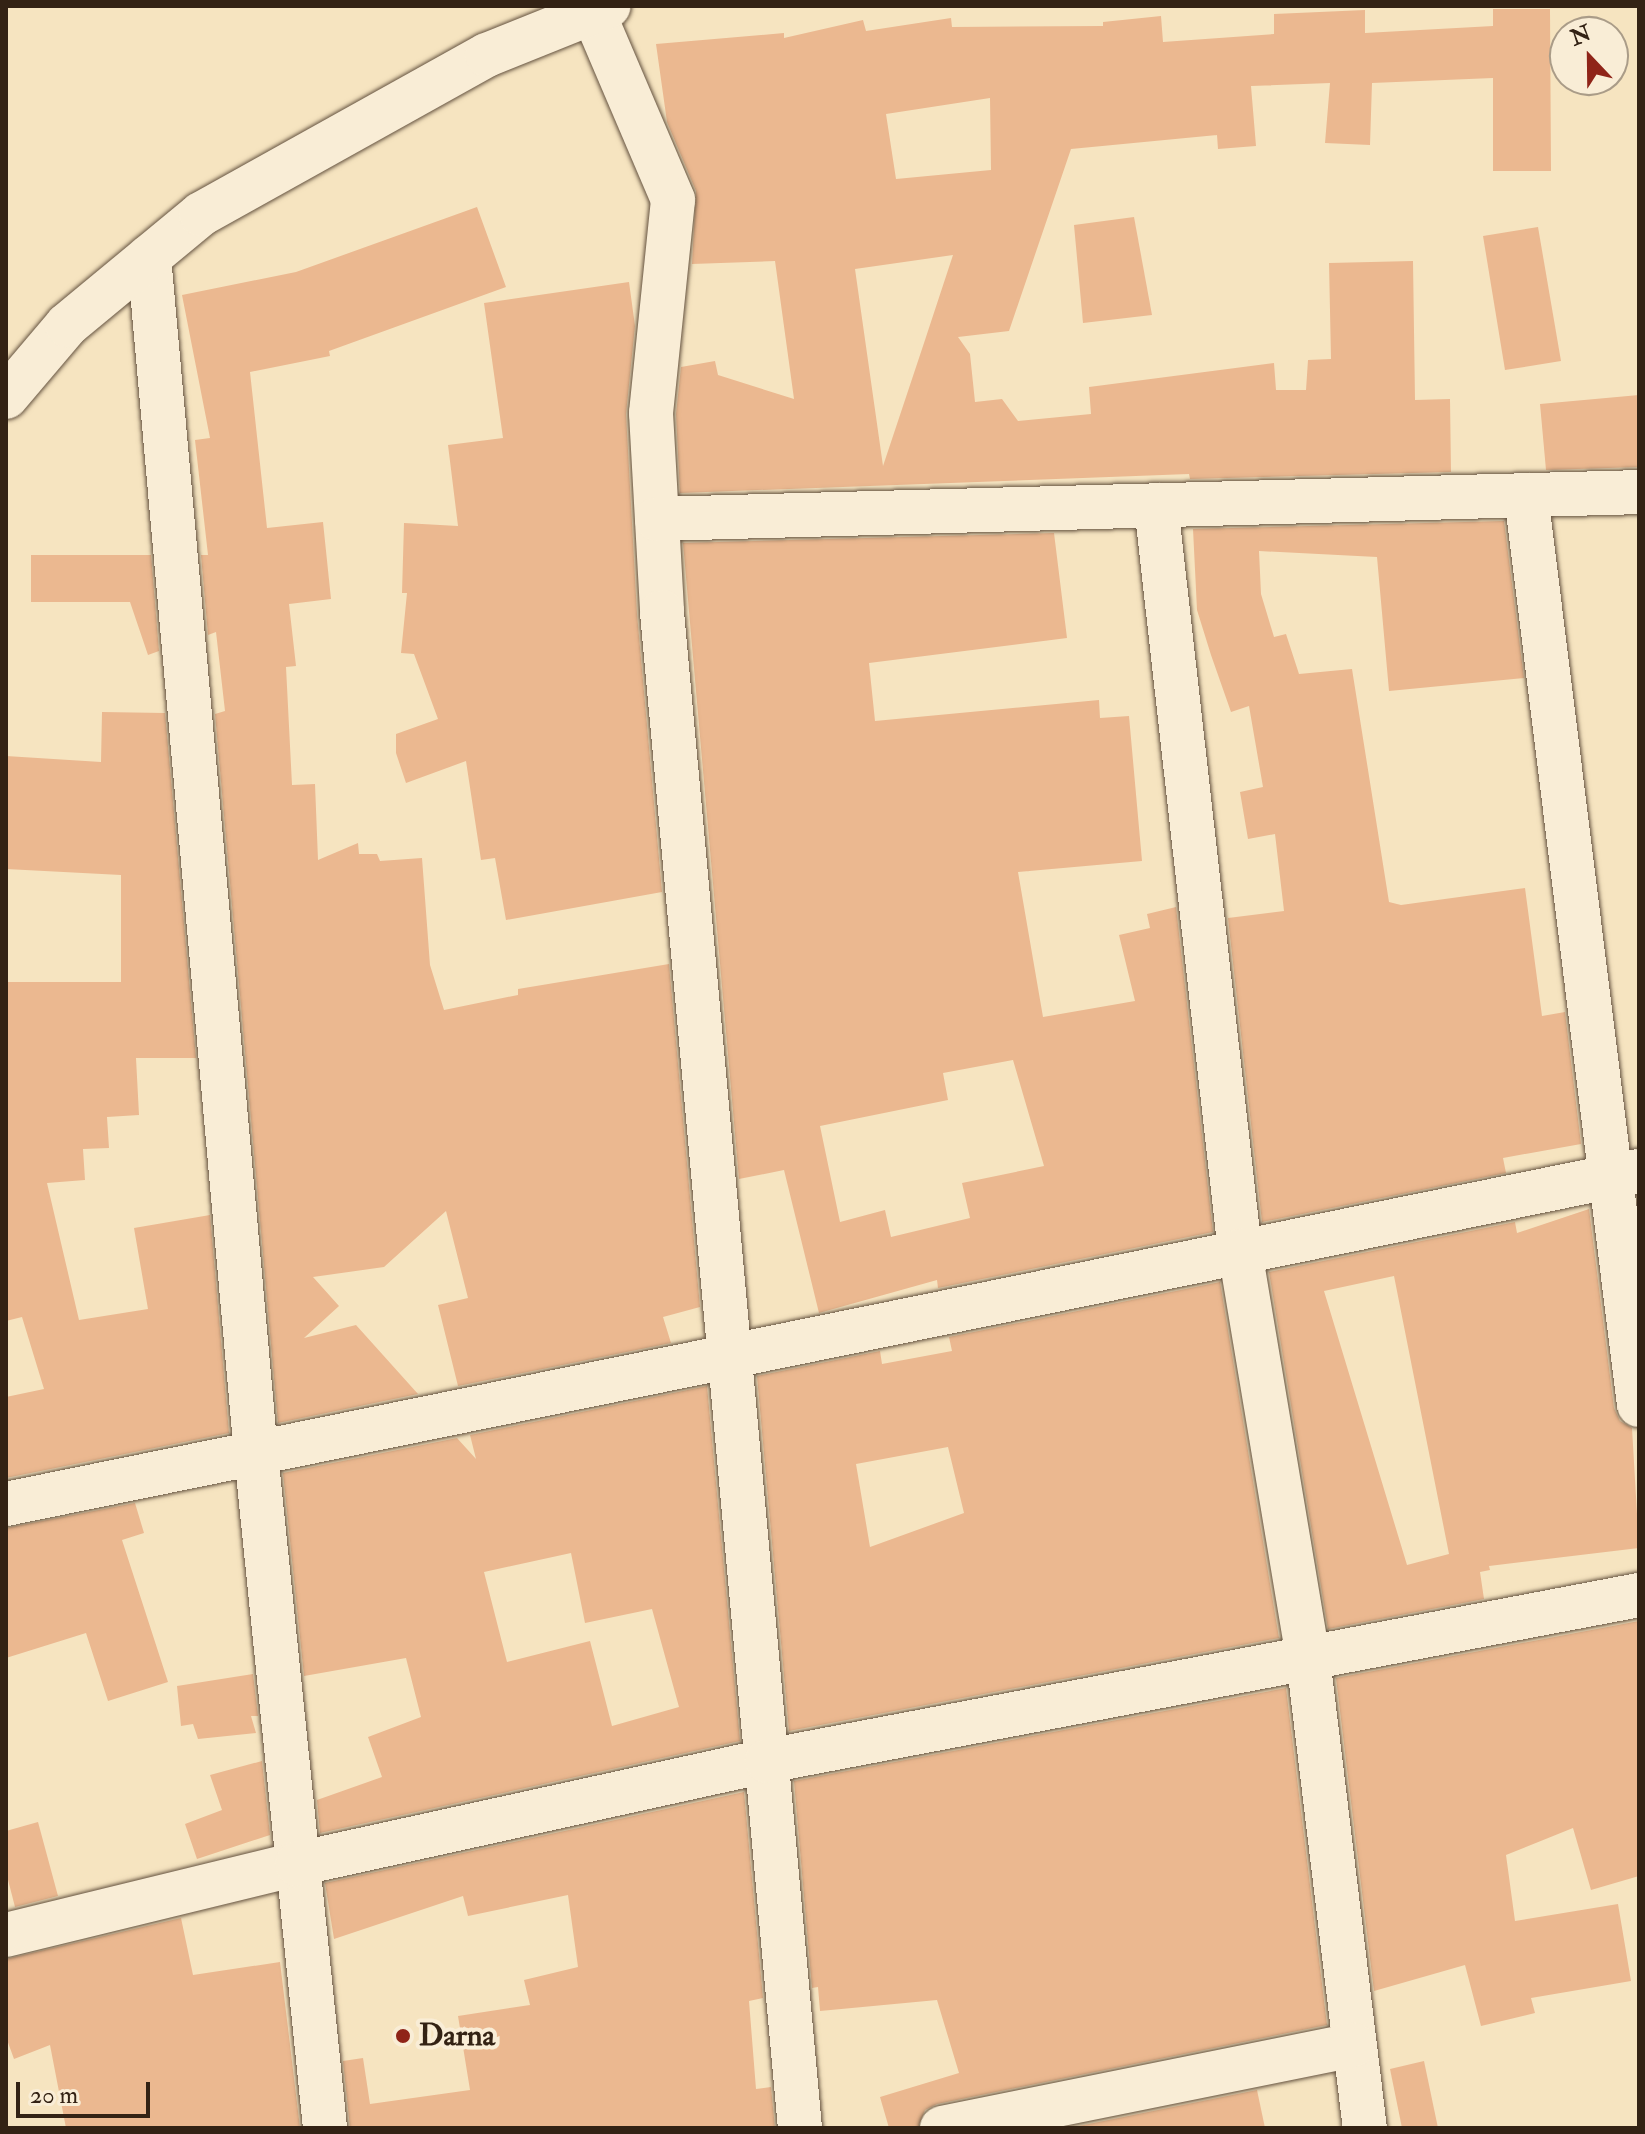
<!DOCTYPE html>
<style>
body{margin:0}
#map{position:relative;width:1645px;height:2134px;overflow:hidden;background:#f6e4c0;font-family:"IM FELL Double Pica",serif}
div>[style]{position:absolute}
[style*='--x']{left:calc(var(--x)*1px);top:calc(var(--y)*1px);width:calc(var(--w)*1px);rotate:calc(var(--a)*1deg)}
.building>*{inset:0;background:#ebb890}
.roads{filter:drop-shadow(0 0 2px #64523f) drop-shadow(0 0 2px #64523f)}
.street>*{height:44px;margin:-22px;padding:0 22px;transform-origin:22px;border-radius:22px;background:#f9edd6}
.secondary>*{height:44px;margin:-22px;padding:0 22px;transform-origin:22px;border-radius:22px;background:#f9edd6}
.dots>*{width:22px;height:22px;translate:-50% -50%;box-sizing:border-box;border:4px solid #f9edd6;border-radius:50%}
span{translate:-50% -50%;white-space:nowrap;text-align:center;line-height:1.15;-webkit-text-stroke:8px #f9edd6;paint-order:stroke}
.poi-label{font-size:30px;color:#332214;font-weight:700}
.left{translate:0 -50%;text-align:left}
.frame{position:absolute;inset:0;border:8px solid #332214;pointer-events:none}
.north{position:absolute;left:1549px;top:16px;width:80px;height:80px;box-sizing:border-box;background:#f9edd6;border:2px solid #aa9c88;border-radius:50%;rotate:338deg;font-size:22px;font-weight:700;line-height:32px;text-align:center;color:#332214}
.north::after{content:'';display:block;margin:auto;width:28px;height:36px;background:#8f2418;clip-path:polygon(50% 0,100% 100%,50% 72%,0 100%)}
.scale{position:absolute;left:16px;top:2082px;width:134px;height:36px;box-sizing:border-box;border:4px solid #332214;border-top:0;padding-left:10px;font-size:24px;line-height:28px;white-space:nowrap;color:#332214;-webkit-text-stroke:6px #f9edd6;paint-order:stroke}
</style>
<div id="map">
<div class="building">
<i style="clip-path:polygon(evenodd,1493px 9px,1550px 9px,1551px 171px,1493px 171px,1493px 78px,1372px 83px,1370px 145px,1325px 143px,1330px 83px,1251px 86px,1256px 146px,1218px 149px,1217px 135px,1071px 149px,1009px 331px,958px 337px,970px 354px,975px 402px,1002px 399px,1018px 421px,1091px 414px,1089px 387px,1274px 363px,1276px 390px,1306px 390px,1308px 360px,1331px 359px,1329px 263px,1413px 261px,1415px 400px,1450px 399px,1451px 472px,1190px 479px,1189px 474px,680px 493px,676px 414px,681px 367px,715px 361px,718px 375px,794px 399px,775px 261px,692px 264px,696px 191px,667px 122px,656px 44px,784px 33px,784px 38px,863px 20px,866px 31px,951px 18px,952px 27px,1103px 26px,1103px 22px,1161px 16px,1163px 42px,1274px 34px,1274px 14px,1365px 10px,1365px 33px,1493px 26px,1493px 9px,990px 98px,991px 170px,896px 179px,886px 114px,990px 98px,1493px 9px,953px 255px,925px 340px,883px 466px,855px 269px,953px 255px)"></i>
<i style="clip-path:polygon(477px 207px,506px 287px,329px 351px,330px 356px,250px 372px,267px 528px,323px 522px,331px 599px,289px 604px,296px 666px,286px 667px,292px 785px,315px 784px,318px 860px,358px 843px,359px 854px,377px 854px,380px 861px,422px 858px,430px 965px,444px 1010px,518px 995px,518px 989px,669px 964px,700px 1307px,663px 1317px,671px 1343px,458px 1386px,438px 1305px,468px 1298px,446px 1211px,384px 1267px,313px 1277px,339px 1306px,304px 1338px,356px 1325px,418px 1394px,278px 1423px,215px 714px,225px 711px,216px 632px,208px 635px,201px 555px,208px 555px,195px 440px,210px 438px,182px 295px,296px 272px)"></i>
<i style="clip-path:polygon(1134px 217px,1152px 315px,1083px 323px,1074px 225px)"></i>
<i style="clip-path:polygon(1538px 227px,1561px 361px,1505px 370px,1483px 236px)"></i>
<i style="clip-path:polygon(629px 282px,635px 326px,626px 414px,637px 614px,662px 892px,506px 920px,495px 858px,481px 860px,466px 761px,406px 783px,396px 753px,396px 734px,438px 719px,414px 654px,401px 653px,407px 593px,402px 593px,404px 523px,458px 526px,448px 445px,503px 438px,484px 303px)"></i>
<i style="clip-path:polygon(1639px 395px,1639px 467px,1546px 470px,1540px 404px)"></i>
<i style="clip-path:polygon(1504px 521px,1524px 678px,1389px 691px,1377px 557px,1259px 551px,1261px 594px,1274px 637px,1286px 634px,1299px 674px,1352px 669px,1389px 902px,1401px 905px,1525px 888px,1542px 1016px,1565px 1012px,1581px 1144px,1503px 1158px,1506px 1173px,1262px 1222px,1228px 918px,1284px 911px,1275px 834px,1248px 839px,1240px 792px,1263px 787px,1249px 706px,1231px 712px,1211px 655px,1197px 610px,1193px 529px)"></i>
<i style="clip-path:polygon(evenodd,1054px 533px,1067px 638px,869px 663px,875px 721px,1099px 700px,1100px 718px,1129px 716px,1142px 861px,1018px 872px,1043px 1017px,1135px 1001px,1119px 935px,1150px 928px,1147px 914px,1176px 907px,1213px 1232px,938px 1288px,937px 1280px,819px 1313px,784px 1170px,739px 1179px,683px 543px,1054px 533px,1013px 1060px,1044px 1166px,962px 1183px,970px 1218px,891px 1237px,885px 1210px,840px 1222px,820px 1126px,948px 1100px,943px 1073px,1013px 1060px)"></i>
<i style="clip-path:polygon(31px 555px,151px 555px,159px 651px,148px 655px,130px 602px,31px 602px)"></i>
<i style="clip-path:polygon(102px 712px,165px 713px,196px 1058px,136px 1058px,139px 1115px,107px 1117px,109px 1148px,83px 1149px,85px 1180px,47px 1183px,79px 1320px,148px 1309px,134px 1228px,210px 1215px,229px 1433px,6px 1478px,6px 1397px,44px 1389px,22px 1317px,6px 1321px,6px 982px,121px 982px,121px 875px,6px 869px,6px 756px,101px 762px)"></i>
<i style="clip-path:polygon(evenodd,1589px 1209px,1614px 1408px,1620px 1421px,1632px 1428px,1639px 1548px,1489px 1566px,1490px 1570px,1480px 1572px,1484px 1599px,1328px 1629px,1269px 1272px,1515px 1222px,1517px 1233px,1589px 1209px,1394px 1276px,1449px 1554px,1407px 1565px,1324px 1291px,1394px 1276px)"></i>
<i style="clip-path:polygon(evenodd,1220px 1282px,1279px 1638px,789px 1731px,757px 1376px,880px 1351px,882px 1364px,952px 1351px,949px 1337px,1220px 1282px,948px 1447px,964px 1513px,870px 1547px,856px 1464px,948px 1447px)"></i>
<i style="clip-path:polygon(evenodd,707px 1386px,740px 1741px,320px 1833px,317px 1800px,382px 1777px,368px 1737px,421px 1717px,406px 1658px,304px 1676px,283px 1473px,457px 1438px,476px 1459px,470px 1435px,707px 1386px,571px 1553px,585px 1623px,652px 1609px,679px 1707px,612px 1726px,590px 1641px,507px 1662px,484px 1572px,571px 1553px)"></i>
<i style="clip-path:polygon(135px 1503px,144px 1533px,122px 1540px,168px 1682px,108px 1701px,86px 1633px,6px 1658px,6px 1528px)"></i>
<i style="clip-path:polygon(1639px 1621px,1639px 1876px,1591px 1890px,1573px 1828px,1506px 1855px,1515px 1921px,1618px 1904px,1631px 1981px,1531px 1998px,1535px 2013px,1481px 2026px,1465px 1965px,1374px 1991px,1336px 1678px)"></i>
<i style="clip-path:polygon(253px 1674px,258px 1716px,251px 1716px,256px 1733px,198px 1739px,193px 1724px,181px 1726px,177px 1686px)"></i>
<i style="clip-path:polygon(1286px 1688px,1327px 2025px,937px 2104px,925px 2110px,918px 2128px,889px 2128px,880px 2097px,959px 2073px,937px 2000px,820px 2011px,818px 1987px,812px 1988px,794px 1781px)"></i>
<i style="clip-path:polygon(262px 1761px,270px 1835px,197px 1859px,185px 1824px,222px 1810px,210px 1775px)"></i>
<i style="clip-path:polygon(744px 1792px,763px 1998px,749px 2001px,756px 2089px,771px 2087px,775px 2128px,350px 2128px,343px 2061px,363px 2058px,370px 2104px,470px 2090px,458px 2016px,530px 2005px,524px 1980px,578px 1967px,568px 1895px,468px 1916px,463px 1896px,334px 1939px,325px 1883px)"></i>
<i style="clip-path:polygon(38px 1822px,58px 1896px,15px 1907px,6px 1872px,6px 1831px)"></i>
<i style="clip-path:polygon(181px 1918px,193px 1975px,280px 1962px,300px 2128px,66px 2128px,50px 2045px,14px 2059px,6px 2037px,6px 1959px)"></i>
<i style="clip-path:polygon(1424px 2061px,1438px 2128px,1402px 2128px,1390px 2069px)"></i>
<i style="clip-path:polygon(1257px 2090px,1265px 2128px,1069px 2128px)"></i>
</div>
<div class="roads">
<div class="street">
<i style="--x:593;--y:12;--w:204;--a:66.9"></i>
<i style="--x:673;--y:200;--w:214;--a:95.9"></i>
<i style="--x:651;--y:413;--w:199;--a:86.8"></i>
<i style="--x:662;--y:612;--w:1522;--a:84.8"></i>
<i style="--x:149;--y:257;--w:1202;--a:84.89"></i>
<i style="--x:256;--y:1454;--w:678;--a:84.15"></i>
<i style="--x:1526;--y:495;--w:917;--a:82.92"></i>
<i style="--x:1156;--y:505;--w:751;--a:83.58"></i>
<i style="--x:1240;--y:1251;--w:413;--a:80.5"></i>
<i style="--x:1308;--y:1658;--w:473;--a:83.1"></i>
<i style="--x:657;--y:519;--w:982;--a:-1.57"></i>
<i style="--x:6;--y:1504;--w:1667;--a:-11.53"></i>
<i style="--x:6;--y:1935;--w:300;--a:-13.7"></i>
<i style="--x:297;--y:1864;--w:481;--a:-12.4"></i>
<i style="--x:767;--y:1761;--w:888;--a:-10.78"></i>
<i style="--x:942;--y:2128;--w:420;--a:-11.4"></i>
</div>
<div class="secondary">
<i style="--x:6;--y:397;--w:94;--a:-49.7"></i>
<i style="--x:67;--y:325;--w:174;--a:-39.6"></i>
<i style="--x:201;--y:214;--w:327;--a:-29.1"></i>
<i style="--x:487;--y:55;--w:131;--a:-21.9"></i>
</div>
</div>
<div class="dots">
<i style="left:403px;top:2036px;background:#8f2418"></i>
</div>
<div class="poi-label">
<span class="left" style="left:419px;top:2036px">Darna</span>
</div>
<div class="frame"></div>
<div class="north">N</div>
<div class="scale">20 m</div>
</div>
